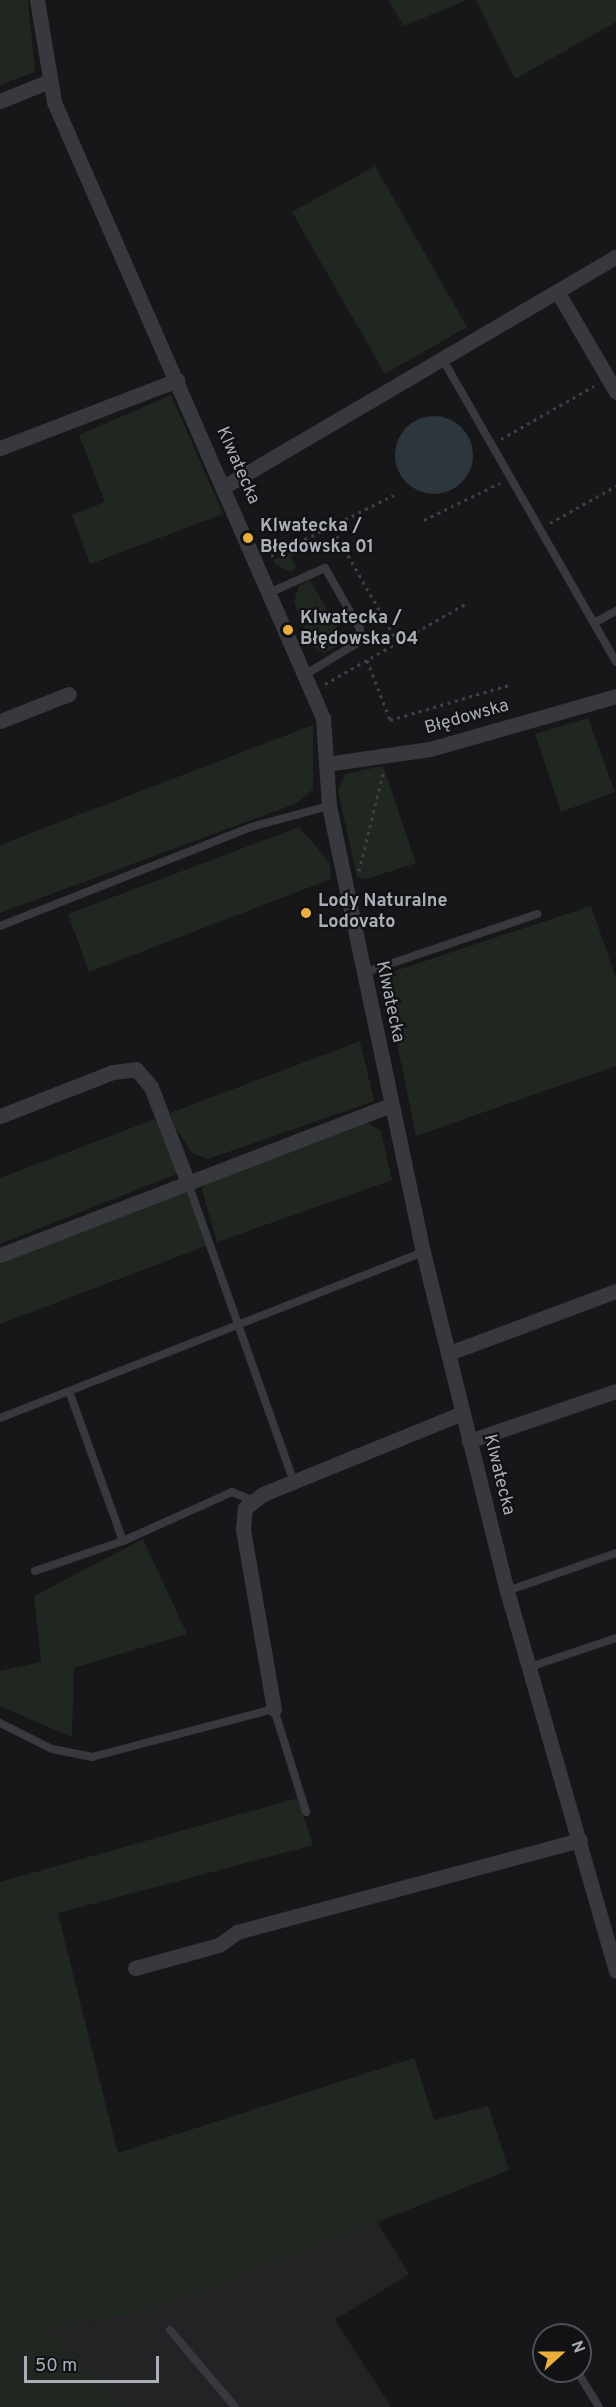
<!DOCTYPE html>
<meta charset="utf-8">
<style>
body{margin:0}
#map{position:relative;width:616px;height:2407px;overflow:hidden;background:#171719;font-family:Overpass,sans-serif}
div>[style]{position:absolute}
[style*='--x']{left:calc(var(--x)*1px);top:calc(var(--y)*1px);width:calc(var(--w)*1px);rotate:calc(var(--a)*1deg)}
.built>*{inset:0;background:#232326}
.green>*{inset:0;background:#1f2720}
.water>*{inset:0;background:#2d363c}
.round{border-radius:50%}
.path>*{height:3px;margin-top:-1.5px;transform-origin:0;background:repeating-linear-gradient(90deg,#3e4045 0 3px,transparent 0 7.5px)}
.service>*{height:8px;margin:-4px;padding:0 4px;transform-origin:4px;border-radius:4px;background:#38393e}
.minor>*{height:15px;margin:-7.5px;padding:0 7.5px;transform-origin:7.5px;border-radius:7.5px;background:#38393e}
.dots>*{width:16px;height:16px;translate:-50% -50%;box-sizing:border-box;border:3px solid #121214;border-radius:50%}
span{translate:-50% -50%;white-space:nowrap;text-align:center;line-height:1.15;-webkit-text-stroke:4.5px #121214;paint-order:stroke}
.street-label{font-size:18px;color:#a9aeb8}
.poi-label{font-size:18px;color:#a9aeb8;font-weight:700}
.left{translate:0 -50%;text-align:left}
.north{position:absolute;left:532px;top:2323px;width:60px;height:60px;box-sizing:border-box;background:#121214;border:2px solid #4e5056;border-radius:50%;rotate:69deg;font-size:16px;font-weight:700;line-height:24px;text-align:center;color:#a9aeb8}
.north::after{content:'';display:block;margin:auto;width:21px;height:27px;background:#eaae3d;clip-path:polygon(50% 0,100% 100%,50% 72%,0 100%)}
.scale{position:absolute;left:24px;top:2356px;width:135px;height:27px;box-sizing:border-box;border:3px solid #a9aeb8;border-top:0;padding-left:8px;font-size:18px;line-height:21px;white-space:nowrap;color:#a9aeb8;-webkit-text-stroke:4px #121214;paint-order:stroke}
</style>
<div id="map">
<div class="built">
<i style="clip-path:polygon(376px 2220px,409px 2274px,335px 2320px,391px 2407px,123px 2407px,49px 2329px,160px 2308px)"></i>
</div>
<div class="green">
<i style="clip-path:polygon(0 0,28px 0,35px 72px,0 85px)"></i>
<i style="clip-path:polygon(388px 0,467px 0,404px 26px)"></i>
<i style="clip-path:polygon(476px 0,616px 0,616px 22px,515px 79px)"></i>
<i style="clip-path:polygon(375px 166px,467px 327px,385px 374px,292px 212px)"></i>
<i style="clip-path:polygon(171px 395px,223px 514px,90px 564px,72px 515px,105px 502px,79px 435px)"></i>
<i style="clip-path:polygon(310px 541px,317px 542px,291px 557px,296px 568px,291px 572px,275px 564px,273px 560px)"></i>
<i style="clip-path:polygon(310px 580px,346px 642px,324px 653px,311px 645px,294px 602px,299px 586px)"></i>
<i style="clip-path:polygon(588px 718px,615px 792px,561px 812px,535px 734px)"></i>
<i style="clip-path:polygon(313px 725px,313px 789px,297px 803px,0 913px,0 845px)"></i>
<i style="clip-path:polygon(383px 766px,416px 863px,367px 879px,357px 877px,338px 791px,345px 774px)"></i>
<i style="clip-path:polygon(299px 827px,330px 863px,331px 879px,89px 972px,68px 914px)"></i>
<i style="clip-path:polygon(591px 906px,616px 978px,616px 1066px,416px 1136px,383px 975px)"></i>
<i style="clip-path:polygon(360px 1041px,374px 1101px,208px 1159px,192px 1153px,174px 1125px,170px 1113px)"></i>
<i style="clip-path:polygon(155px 1119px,179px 1173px,0 1244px,0 1178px)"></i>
<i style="clip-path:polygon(366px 1122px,381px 1131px,392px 1180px,217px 1242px,202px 1189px,209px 1176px)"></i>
<i style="clip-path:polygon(188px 1186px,206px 1246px,0 1324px,0 1257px)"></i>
<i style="clip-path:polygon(143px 1539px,187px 1634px,74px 1668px,72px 1737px,0 1706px,0 1671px,41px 1662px,34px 1596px)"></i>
<i style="clip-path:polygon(298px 1798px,313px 1845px,58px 1913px,118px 2153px,414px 2058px,434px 2120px,488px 2106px,509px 2170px,160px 2308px,50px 2329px,123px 2407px,0 2407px,0 1882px)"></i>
</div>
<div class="water">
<i class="round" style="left:395px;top:416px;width:78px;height:78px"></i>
</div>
<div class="path">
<i style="--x:501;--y:439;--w:107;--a:-29.7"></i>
<i style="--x:424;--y:520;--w:85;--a:-26"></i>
<i style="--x:550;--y:523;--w:76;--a:-29.3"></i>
<i style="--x:333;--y:529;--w:131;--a:60.3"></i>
<i style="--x:271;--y:556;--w:137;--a:-26.4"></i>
<i style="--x:367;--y:660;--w:64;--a:69"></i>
<i style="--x:390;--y:720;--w:124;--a:-16.4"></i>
<i style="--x:325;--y:684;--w:163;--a:-29.7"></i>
<i style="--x:359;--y:871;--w:101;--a:-76.2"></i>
</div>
<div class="service">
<i style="--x:442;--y:358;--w:350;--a:60.2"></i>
<i style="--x:271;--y:592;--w:59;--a:-24"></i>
<i style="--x:325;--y:568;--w:70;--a:60.2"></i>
<i style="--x:360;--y:629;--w:13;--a:94"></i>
<i style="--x:359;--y:642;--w:62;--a:148.9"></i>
<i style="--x:594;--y:623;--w:25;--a:-29"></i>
<i style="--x:0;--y:926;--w:270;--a:-21.5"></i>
<i style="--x:251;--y:827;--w:81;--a:-15.1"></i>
<i style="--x:363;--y:973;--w:184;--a:-18.7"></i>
<i style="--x:188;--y:1183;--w:317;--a:70.5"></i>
<i style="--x:69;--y:1391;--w:159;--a:70.2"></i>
<i style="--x:0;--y:1418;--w:454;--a:-21.4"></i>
<i style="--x:35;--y:1571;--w:93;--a:-18.8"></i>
<i style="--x:123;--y:1541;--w:120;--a:-24.2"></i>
<i style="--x:232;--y:1492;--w:22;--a:22"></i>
<i style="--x:507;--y:1591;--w:115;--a:-19.2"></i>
<i style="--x:530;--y:1667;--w:91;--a:-18.6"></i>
<i style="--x:0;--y:1723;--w:58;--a:26.6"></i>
<i style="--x:52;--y:1749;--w:41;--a:11.3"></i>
<i style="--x:92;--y:1757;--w:188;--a:-14.8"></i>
<i style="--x:274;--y:1709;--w:108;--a:72.7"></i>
<i style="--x:170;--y:2330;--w:101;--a:49.8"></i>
<i style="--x:577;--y:2371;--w:42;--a:58.6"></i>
</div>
<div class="minor">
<i style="--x:37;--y:0;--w:103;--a:80.5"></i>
<i style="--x:54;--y:102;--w:672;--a:66.41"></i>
<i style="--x:323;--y:718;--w:88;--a:86.1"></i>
<i style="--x:329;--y:806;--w:456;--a:78.1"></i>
<i style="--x:423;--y:1252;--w:349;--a:76.1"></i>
<i style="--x:507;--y:1591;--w:395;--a:74"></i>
<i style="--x:0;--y:101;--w:51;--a:-22"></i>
<i style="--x:557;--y:291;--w:117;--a:59.7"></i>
<i style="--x:0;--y:448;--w:190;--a:-21"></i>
<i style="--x:225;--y:486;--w:453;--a:-30.4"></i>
<i style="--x:0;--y:721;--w:74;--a:-21.4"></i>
<i style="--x:326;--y:764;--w:105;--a:-8.2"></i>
<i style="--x:430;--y:749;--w:193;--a:-15.9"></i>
<i style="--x:0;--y:1116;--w:121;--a:-21.3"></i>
<i style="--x:113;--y:1072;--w:23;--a:-7"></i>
<i style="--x:136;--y:1069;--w:23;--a:50"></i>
<i style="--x:151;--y:1087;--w:103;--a:68.9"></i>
<i style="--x:0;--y:1255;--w:419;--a:-21"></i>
<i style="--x:449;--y:1353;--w:178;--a:-20.4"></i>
<i style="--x:469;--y:1441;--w:155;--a:-18.8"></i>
<i style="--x:274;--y:1709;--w:183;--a:-99.8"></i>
<i style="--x:243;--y:1529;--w:21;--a:-85"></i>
<i style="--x:245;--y:1508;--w:23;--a:-38"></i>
<i style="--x:263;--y:1494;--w:215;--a:-22.1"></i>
<i style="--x:135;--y:1968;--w:87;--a:-15.3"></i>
<i style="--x:219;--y:1945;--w:22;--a:-36"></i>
<i style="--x:237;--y:1932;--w:355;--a:-15"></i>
</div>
<div class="dots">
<i style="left:248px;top:538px;background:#eaae3d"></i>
<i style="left:288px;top:630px;background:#eaae3d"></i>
<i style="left:306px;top:913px;background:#eaae3d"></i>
</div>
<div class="street-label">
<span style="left:237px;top:466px;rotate:66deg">Klwatecka</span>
<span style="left:467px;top:718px;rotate:-16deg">Błędowska</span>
<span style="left:389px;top:1002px;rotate:78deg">Klwatecka</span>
<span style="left:498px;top:1475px;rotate:76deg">Klwatecka</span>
</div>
<div class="poi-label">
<span class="left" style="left:260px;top:538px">Klwatecka /<br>Błędowska 01</span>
<span class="left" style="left:300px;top:630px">Klwatecka /<br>Błędowska 04</span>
<span class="left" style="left:318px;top:913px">Lody Naturalne<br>Lodovato</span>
</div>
<div class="north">N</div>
<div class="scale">50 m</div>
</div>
